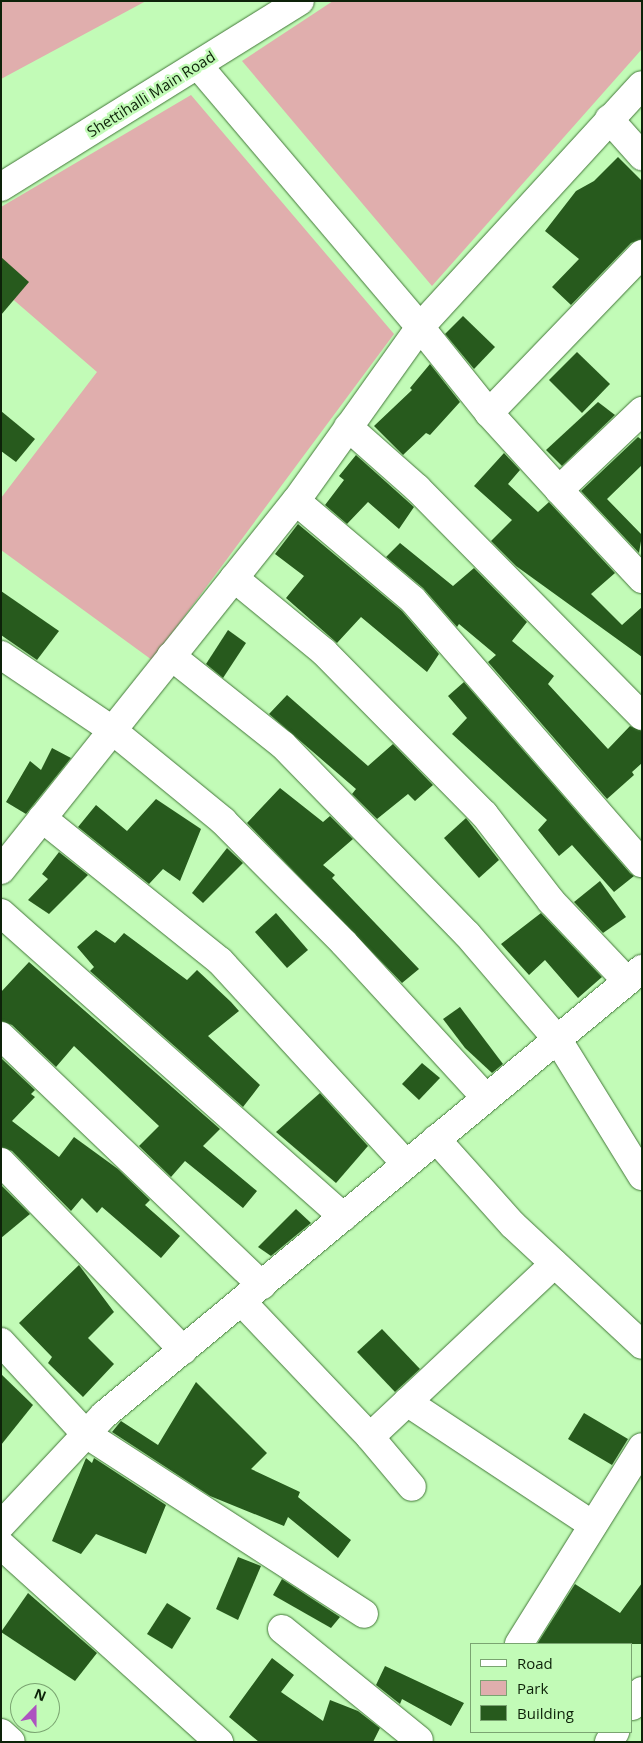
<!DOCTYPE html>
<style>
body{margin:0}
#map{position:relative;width:643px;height:1743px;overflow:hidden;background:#c2fbb7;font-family:"Open Sans",sans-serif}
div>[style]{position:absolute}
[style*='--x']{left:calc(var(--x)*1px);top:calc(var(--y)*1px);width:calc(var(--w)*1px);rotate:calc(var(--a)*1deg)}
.green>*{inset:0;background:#e0aead}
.building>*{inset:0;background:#275a1d}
.roads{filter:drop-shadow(0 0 1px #437739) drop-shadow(0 0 1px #437739)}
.minor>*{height:28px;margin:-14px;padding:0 14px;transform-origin:14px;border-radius:14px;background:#fff}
span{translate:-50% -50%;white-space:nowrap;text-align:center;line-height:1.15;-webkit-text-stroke:5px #c2fbb7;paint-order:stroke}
.street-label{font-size:15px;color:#0d2209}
.frame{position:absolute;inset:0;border:2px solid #0d2209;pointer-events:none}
.legend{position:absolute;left:470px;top:1643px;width:162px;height:90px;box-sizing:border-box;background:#c2fbb7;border:1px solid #7aa471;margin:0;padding:6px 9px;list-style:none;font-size:15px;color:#0d2209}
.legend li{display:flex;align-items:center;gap:10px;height:25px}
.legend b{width:25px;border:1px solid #7aa471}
.north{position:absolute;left:10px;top:1683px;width:50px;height:50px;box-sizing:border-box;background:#c2fbb7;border:1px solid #7aa471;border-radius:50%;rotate:22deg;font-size:14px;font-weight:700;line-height:20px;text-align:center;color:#0d2209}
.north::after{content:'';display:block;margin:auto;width:18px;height:22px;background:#ad53c0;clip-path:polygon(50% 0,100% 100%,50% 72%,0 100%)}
</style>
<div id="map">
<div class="green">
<i style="clip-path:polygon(1px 1px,146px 1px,1px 79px)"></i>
<i style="clip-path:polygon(333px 1px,642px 1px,642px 49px,432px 286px,242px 61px)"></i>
<i style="clip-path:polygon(191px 95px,394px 334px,152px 660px,1px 550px,1px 498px,97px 372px,1px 289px,1px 207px)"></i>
</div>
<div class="building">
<i style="clip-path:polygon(618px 157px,642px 181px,642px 239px,631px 243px,571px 305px,552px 287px,579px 259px,545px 231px,576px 191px,594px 181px)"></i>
<i style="clip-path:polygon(1px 257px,29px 282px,1px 315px)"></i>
<i style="clip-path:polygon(463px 316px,495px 347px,474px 369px,445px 334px)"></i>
<i style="clip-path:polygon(577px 352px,610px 384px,582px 413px,549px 380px)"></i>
<i style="clip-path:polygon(430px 364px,460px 402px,430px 435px,426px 433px,403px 455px,374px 426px,412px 390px,410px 388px)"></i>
<i style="clip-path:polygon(598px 402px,615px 415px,562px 466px,546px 450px)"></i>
<i style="clip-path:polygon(1px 411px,35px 439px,16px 462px,1px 451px)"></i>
<i style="clip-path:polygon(638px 437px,642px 440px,642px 465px,607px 499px,642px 535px,639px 553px,581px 491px)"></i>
<i style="clip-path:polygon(504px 453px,520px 470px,508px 484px,538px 512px,549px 502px,615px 573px,591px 594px,622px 625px,642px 607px,642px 657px,516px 566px,491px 541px,512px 520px,474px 486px)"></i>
<i style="clip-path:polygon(356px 455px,414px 507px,399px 529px,368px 502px,347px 524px,325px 505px,344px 480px,339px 476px)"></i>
<i style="clip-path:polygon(298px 524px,402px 611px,439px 654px,427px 672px,361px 617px,337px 643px,286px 598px,304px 576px,275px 554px)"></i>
<i style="clip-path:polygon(400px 543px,453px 586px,474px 568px,527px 622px,512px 641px,554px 676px,548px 684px,608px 749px,630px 726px,642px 731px,642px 763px,632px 772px,634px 775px,607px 799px,488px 662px,496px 655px,459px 624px,457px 627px,423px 588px,386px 557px)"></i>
<i style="clip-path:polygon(1px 591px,59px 631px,37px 660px,1px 635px)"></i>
<i style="clip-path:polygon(228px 630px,246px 643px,223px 678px,206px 664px)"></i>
<i style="clip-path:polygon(464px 682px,630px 873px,634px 876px,614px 892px,572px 845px,559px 856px,538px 830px,547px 820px,452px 734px,467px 718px,448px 696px)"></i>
<i style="clip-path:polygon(287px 695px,368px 766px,393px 744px,433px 785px,415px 801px,408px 794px,377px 819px,352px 794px,356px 789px,269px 714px)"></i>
<i style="clip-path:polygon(52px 748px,71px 758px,26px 814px,6px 802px,30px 761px,41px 770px)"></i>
<i style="clip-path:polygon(280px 788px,323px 822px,330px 816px,353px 839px,323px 865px,335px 875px,332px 878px,419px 969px,402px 983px,247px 823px)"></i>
<i style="clip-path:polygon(156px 799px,201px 829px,180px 881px,163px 869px,149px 884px,78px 827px,96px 805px,127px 831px)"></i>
<i style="clip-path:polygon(466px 818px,499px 860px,479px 878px,444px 838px)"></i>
<i style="clip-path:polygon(227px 848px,243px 863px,203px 903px,192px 893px)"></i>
<i style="clip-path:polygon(59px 852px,88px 875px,49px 914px,28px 900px,48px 879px,42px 874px)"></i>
<i style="clip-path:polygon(600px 881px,626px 917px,603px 933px,574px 902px)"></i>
<i style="clip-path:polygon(276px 913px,308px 950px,287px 968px,255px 932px)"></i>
<i style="clip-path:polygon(541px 913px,602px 977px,578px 998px,545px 960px,529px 975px,501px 944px)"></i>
<i style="clip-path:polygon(96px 930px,115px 943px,124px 933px,187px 980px,197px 970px,231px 1002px,239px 1011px,208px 1036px,260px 1085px,243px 1107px,90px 971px,94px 967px,77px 947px)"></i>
<i style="clip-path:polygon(29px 962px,220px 1129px,203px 1146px,257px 1191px,243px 1208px,185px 1161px,171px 1177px,139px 1146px,159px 1126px,74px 1046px,56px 1067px,12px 1025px,1px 1021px,1px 992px)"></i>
<i style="clip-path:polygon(460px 1007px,503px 1064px,492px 1073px,465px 1048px,443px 1019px)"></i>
<i style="clip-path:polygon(1px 1058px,35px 1090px,31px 1094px,35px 1097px,12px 1121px,59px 1157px,74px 1137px,118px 1169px,150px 1200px,145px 1205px,180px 1236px,161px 1258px,102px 1207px,97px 1213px,82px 1198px,71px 1211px,12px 1151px,1px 1147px)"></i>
<i style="clip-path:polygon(422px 1063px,440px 1078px,419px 1100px,402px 1084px)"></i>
<i style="clip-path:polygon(320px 1093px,368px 1146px,336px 1183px,276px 1132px)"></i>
<i style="clip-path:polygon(1px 1185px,30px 1214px,1px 1238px)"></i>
<i style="clip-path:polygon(296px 1209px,311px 1223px,271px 1256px,258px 1247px)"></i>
<i style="clip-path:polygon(79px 1265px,114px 1312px,88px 1338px,114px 1364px,83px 1397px,48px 1363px,52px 1357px,19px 1323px)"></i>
<i style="clip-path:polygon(382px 1329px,420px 1369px,395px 1392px,357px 1352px)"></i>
<i style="clip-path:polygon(1px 1374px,33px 1405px,1px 1445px)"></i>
<i style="clip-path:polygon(196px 1382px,267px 1453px,251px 1469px,300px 1492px,298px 1497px,351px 1540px,338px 1558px,288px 1517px,284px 1526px,210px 1496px,112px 1432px,121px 1421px,158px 1445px)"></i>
<i style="clip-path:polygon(584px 1413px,628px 1439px,612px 1465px,568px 1439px)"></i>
<i style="clip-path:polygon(86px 1458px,92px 1463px,94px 1458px,166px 1505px,146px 1554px,96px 1534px,81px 1554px,52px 1541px)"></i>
<i style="clip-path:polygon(238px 1557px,261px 1566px,238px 1620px,216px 1609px)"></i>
<i style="clip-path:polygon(282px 1579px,340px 1617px,331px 1628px,273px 1595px)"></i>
<i style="clip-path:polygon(642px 1583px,642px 1644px,537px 1644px,575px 1584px,620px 1613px)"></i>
<i style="clip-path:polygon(28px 1593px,97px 1653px,75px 1681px,1px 1632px)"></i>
<i style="clip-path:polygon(167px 1603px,191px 1618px,172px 1649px,147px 1634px)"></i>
<i style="clip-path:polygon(272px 1658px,294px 1675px,281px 1692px,323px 1721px,330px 1700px,358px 1711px,380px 1728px,373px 1742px,259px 1742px,229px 1717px)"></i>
<i style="clip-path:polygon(385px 1666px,464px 1703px,451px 1726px,402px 1699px,400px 1704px,376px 1685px)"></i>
</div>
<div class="roads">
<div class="minor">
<i style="--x:609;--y:119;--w:50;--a:48.3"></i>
<i style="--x:1;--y:187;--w:352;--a:-31.9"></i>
<i style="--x:642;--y:254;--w:221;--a:133.9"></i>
<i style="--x:489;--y:413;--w:104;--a:47.7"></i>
<i style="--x:559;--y:490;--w:115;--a:-43.6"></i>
<i style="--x:489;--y:413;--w:110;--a:-128.7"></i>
<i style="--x:420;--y:327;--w:328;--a:-47.5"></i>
<i style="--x:348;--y:427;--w:92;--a:41.5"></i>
<i style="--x:417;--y:488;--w:320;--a:45.4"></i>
<i style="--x:559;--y:490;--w:122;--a:47"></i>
<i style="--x:296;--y:501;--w:153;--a:40.2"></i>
<i style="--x:413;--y:600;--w:349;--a:49"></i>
<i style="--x:234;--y:578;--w:117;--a:39.4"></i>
<i style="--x:324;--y:652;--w:228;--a:45.4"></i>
<i style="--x:484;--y:814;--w:110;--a:52.4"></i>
<i style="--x:551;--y:901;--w:110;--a:46.5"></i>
<i style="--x:1;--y:655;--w:134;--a:34"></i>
<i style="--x:112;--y:730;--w:144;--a:39.3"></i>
<i style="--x:223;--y:821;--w:172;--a:45.2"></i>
<i style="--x:344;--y:943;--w:209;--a:47.5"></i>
<i style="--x:171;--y:656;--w:143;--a:38.5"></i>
<i style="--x:283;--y:745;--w:264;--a:45.8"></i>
<i style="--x:467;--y:934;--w:140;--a:49.4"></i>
<i style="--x:558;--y:1040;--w:160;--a:58.3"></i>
<i style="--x:42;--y:818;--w:228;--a:38.8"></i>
<i style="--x:220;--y:961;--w:275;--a:47.5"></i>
<i style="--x:1;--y:870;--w:472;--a:-51.4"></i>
<i style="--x:296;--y:501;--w:214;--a:-54.5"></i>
<i style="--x:420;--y:327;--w:343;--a:-130.3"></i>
<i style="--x:1;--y:913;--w:458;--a:41.6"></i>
<i style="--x:1;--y:1036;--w:361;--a:43.7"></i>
<i style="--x:436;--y:1139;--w:115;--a:48.2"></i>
<i style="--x:513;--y:1225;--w:176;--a:42.9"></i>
<i style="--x:1;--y:1162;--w:262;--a:45.9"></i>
<i style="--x:242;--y:1302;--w:186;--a:46.5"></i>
<i style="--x:370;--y:1437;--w:253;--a:-43.2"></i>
<i style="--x:1;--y:1342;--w:125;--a:47.3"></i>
<i style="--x:86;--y:1434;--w:331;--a:32.9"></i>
<i style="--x:407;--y:1402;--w:223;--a:33.5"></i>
<i style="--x:370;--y:1437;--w:65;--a:50"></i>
<i style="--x:1;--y:1525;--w:151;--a:-46.9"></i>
<i style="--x:104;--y:1415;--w:699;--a:-39.66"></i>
<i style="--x:1;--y:1545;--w:294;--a:42.1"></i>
<i style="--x:282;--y:1629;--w:176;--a:39"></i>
<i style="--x:519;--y:1644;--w:232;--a:-58"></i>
<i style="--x:632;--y:1706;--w:18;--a:-56"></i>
<i style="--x:1;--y:1733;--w:13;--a:42"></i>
<i style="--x:609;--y:1742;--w:12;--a:-59"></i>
</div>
</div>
<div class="street-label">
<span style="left:151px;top:94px;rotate:-32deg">Shettihalli Main Road</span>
</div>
<div class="frame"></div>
<ul class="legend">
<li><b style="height:6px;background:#fff"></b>Road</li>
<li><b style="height:14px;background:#e0aead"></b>Park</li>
<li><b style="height:14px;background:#275a1d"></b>Building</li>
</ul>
<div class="north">N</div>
</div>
